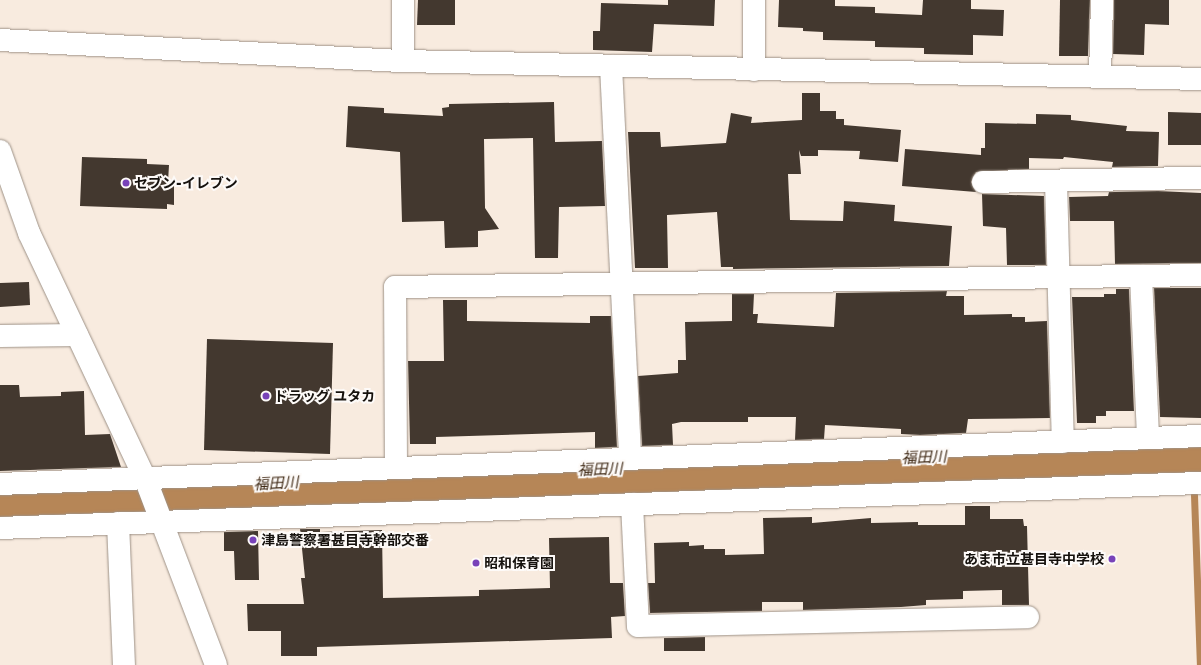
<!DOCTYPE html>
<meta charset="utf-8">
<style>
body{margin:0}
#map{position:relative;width:1201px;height:665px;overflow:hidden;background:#f8ebdf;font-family:"IBM Plex Sans","Noto Sans JP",sans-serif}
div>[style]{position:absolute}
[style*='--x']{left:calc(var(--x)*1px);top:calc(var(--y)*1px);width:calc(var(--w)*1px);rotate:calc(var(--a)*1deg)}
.water>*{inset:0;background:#b68657}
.stream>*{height:7px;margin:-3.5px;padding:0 3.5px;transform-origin:3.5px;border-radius:3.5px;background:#b68657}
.building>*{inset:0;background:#43382f}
.roads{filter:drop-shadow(0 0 1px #9e9287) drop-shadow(0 0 1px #9e9287)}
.minor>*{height:22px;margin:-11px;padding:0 11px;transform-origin:11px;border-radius:11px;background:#fff}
.dots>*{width:11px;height:11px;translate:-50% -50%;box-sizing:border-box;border:2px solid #fdfaf8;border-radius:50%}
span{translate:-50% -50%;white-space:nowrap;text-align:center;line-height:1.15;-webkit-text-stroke:4px #fdfaf8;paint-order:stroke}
.poi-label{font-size:14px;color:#15110d;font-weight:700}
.left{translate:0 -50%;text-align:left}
.right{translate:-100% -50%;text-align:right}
.water-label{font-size:15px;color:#3b2510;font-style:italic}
</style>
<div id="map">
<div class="water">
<i style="clip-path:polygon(1201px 447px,1201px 472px,0 517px,0 493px)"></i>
</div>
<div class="stream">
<i style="--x:1194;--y:495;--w:170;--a:88"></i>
</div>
<div class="building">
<i style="clip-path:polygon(418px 0,455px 0,455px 25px,417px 25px)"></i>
<i style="clip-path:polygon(668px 0,715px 0,714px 26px,654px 24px,652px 52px,593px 50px,593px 31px,600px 31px,601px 3px,668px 5px)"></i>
<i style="clip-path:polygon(779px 0,835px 0,835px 6px,875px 7px,875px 13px,922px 15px,923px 0,971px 0,971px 9px,1004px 10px,1003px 36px,973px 35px,973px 55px,924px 54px,924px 48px,875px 47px,875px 41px,823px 40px,823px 32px,803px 31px,803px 28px,778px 27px)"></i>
<i style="clip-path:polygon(1060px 0,1090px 0,1088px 56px,1059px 56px)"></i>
<i style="clip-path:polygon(1114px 0,1169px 0,1169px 25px,1145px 24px,1144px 55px,1113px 54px)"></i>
<i style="clip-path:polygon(802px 93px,820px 93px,820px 111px,836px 111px,836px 119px,844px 119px,844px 125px,901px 130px,898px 162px,859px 159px,860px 151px,818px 150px,818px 156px,801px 156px,799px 150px,801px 174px,788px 174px,790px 220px,843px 221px,844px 201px,895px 205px,894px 221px,952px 226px,949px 266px,733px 269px,733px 267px,721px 267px,717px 212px,667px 215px,668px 268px,635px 268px,628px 132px,660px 132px,661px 147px,726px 143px,731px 113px,752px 117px,751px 123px,802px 120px)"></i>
<i style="clip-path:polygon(554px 102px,555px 142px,602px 141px,605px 206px,559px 207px,558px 258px,535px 258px,533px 138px,484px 139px,485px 208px,499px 229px,478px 231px,478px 247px,445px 248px,444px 221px,402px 222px,400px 152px,346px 147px,348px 106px,384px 108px,384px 113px,443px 116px,442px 108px,449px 107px,449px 104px)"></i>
<i style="clip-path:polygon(1168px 112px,1201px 113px,1201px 145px,1168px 145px)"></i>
<i style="clip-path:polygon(1036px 114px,1071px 115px,1071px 120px,1127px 126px,1126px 131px,1159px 132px,1158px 166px,1112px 167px,1113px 162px,1064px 157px,1063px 159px,1029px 158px,1029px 169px,976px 172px,971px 182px,976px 192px,902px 186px,905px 149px,981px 155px,981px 148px,985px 148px,985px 123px,1036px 124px)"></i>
<i style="clip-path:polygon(82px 157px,147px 159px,147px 164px,169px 165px,168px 182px,174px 182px,174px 205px,167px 204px,167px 209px,80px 206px)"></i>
<i style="clip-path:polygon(1158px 191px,1201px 193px,1201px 263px,1115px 264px,1114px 221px,1070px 221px,1069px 197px,1108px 196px,1109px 192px)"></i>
<i style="clip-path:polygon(982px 194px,1044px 196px,1046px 265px,1007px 265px,1006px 228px,983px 226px)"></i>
<i style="clip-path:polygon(29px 282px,30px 305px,0 307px,0 283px)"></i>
<i style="clip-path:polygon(1154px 288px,1201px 288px,1201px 418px,1160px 417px)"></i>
<i style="clip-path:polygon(1116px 289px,1129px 289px,1134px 411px,1106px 411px,1106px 416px,1096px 416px,1096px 423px,1077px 423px,1072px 297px,1104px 297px,1104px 294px,1116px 294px)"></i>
<i style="clip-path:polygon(947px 291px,946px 296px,964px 296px,964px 315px,1012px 314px,1012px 317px,1025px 317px,1025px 322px,1047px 321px,1050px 418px,968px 419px,966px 433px,920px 435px,901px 434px,901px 429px,825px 425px,824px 439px,795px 440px,796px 417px,748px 417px,748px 422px,681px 422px,672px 424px,673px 445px,642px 446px,638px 376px,678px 373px,678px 360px,686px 360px,685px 322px,732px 321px,732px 294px,754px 294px,753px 314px,758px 314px,757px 323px,834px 327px,836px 293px)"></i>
<i style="clip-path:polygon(443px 300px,467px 300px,467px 321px,590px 323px,590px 316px,611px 316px,617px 447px,595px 448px,595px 432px,436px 437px,436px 444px,410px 444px,408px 361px,444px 361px)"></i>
<i style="clip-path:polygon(207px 339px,333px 343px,330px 454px,204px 450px)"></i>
<i style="clip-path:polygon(0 385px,19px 385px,20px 397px,61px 396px,61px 392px,84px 391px,85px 435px,110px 434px,121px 467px,0 471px)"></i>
<i style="clip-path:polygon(965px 506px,990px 506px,990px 519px,1023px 519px,1024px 526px,1027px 526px,1029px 605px,1002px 605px,1002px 590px,963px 591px,963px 599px,926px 600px,926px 605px,901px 607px,803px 610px,803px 602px,762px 602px,762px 611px,650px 613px,648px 583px,655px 583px,654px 543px,689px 542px,689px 546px,704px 545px,704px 549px,725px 549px,725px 555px,764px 554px,763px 518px,812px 517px,812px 523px,871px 518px,871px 523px,918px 522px,918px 525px,965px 525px)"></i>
<i style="clip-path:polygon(300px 529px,320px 529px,320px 532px,382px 530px,383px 598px,479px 596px,479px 590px,550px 588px,549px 538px,609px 537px,610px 583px,623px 583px,625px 616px,611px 617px,612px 638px,317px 647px,317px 656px,281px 656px,281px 631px,248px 631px,247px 604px,304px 604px,301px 578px,305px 578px)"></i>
<i style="clip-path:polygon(258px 531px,259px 580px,235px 580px,234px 551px,224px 551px,224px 532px)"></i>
<i style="clip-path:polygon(705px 637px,705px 651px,664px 651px,664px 638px)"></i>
</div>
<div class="roads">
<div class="minor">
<i style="--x:0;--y:40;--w:404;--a:3"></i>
<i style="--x:403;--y:61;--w:798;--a:1.29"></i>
<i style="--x:403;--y:61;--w:61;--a:-90"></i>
<i style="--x:611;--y:66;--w:393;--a:87.2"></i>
<i style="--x:754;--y:70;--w:70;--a:-90"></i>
<i style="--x:1100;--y:77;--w:77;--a:-88.5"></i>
<i style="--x:0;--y:151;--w:87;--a:70.5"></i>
<i style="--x:29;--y:233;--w:271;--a:64.7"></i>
<i style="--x:145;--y:478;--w:200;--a:69.2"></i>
<i style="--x:1056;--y:181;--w:261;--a:88.5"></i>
<i style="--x:983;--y:182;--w:218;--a:-1.1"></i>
<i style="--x:1141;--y:276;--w:162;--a:87.5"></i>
<i style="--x:0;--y:336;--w:77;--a:-0.7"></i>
<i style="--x:396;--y:468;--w:181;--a:-90.3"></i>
<i style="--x:395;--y:287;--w:806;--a:-0.85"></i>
<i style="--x:0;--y:484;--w:1202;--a:-2.29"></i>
<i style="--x:632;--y:504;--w:122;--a:87.2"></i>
<i style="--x:638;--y:626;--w:390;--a:-1.3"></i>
<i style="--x:118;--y:523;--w:142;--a:87.6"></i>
<i style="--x:0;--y:528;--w:1202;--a:-2.15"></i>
</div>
</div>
<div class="dots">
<i style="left:126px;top:183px;background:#7842b9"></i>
<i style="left:266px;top:396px;background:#7842b9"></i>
<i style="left:253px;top:540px;background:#7842b9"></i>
<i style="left:1112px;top:559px;background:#7842b9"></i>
<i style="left:476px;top:563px;background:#7842b9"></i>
</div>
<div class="poi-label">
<span class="left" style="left:134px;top:183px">セブン-イレブン</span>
<span class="left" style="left:274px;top:396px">ドラッグ ユタカ</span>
<span class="left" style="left:261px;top:540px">津島警察署甚目寺幹部交番</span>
<span class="right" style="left:1104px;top:559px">あま市立甚目寺中学校</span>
<span class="left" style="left:484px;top:563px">昭和保育園</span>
</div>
<div class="water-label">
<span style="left:924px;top:457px;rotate:-2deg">福田川</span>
<span style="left:600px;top:469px;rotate:-2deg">福田川</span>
<span style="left:276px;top:483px;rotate:-3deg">福田川</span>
</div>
</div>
